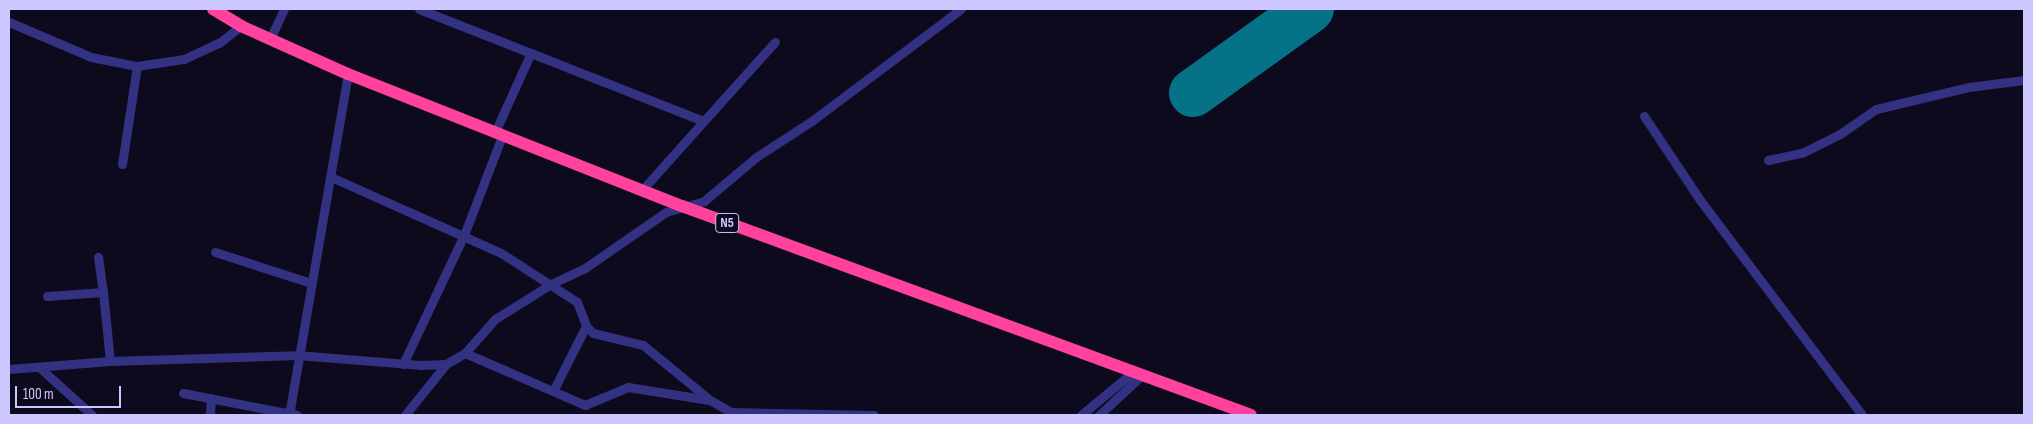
<!DOCTYPE html>
<style>
body{margin:0}
#map{position:relative;width:2033px;height:424px;overflow:hidden;background:#0d0a1e;font-family:"Sofia Sans Condensed",sans-serif}
div>[style]{position:absolute}
[style*='--x']{left:calc(var(--x)*1px);top:calc(var(--y)*1px);width:calc(var(--w)*1px);rotate:calc(var(--a)*1deg)}
.runway>*{height:48px;margin:-24px;padding:0 24px;transform-origin:24px;border-radius:24px;background:#067288}
.minor>*{height:9px;margin:-4.5px;padding:0 4.5px;transform-origin:4.5px;border-radius:4.5px;background:#333181}
.highway>*{height:12px;margin:-6px;padding:0 6px;transform-origin:6px;border-radius:6px;background:#ff429e}
span{translate:-50% -50%;white-space:nowrap;text-align:center;line-height:1.15;-webkit-text-stroke:4.5px #0d0a1e;paint-order:stroke}
.shield-label span{padding:1px 4px;background:#0d0a1e;border:1px solid;border-radius:4px;-webkit-text-stroke-width:0}
.shield-label{font-size:14px;color:#cdc7ff;font-weight:700}
.frame{position:absolute;inset:0;border:10px solid #cdc7ff;pointer-events:none}
.scale{position:absolute;left:15px;top:386px;width:106px;height:22px;box-sizing:border-box;border:2px solid #cdc7ff;border-top:0;padding-left:6px;font-size:15px;line-height:18px;white-space:nowrap;color:#cdc7ff;-webkit-text-stroke:4px #0d0a1e;paint-order:stroke}
</style>
<div id="map">
<div class="runway">
<i style="--x:1193;--y:93;--w:144;--a:-35.7"></i>
</div>
<div class="minor">
<i style="--x:419;--y:9;--w:305;--a:21.5"></i>
<i style="--x:9;--y:22;--w:89;--a:23.1"></i>
<i style="--x:91;--y:57;--w:47;--a:11.1"></i>
<i style="--x:137;--y:66;--w:48;--a:-8.5"></i>
<i style="--x:184;--y:59;--w:38;--a:-25"></i>
<i style="--x:219;--y:43;--w:28;--a:-38"></i>
<i style="--x:270;--y:39;--w:33;--a:-65"></i>
<i style="--x:1644;--y:116;--w:101;--a:56.3"></i>
<i style="--x:1700;--y:200;--w:269;--a:53"></i>
<i style="--x:495;--y:132;--w:85;--a:-65.6"></i>
<i style="--x:1768;--y:160;--w:35;--a:-12"></i>
<i style="--x:1802;--y:153;--w:42;--a:-26.6"></i>
<i style="--x:1840;--y:134;--w:44;--a:-34.8"></i>
<i style="--x:1876;--y:109;--w:96;--a:-13.3"></i>
<i style="--x:1969;--y:87;--w:55;--a:-7.3"></i>
<i style="--x:122;--y:164;--w:99;--a:-81.3"></i>
<i style="--x:331;--y:177;--w:186;--a:24.1"></i>
<i style="--x:501;--y:253;--w:90;--a:32.8"></i>
<i style="--x:577;--y:302;--w:26;--a:69"></i>
<i style="--x:586;--y:326;--w:10;--a:45"></i>
<i style="--x:593;--y:333;--w:51;--a:13.5"></i>
<i style="--x:643;--y:345;--w:87;--a:39.4"></i>
<i style="--x:710;--y:400;--w:24;--a:30"></i>
<i style="--x:731;--y:412;--w:143;--a:1.2"></i>
<i style="--x:642;--y:190;--w:199;--a:-48.1"></i>
<i style="--x:215;--y:252;--w:101;--a:17.9"></i>
<i style="--x:98;--y:257;--w:35;--a:82"></i>
<i style="--x:47;--y:296;--w:56;--a:-4.1"></i>
<i style="--x:103;--y:292;--w:69;--a:84.2"></i>
<i style="--x:465;--y:353;--w:131;--a:23.4"></i>
<i style="--x:585;--y:405;--w:47;--a:-22.7"></i>
<i style="--x:628;--y:387;--w:82;--a:9.1"></i>
<i style="--x:403;--y:364;--w:143;--a:-64.7"></i>
<i style="--x:464;--y:235;--w:106;--a:-69"></i>
<i style="--x:39;--y:367;--w:72;--a:42.2"></i>
<i style="--x:9;--y:369;--w:101;--a:-4.5"></i>
<i style="--x:110;--y:361;--w:187;--a:-1.8"></i>
<i style="--x:297;--y:355;--w:123;--a:4.6"></i>
<i style="--x:420;--y:365;--w:26;--a:-2"></i>
<i style="--x:446;--y:364;--w:22;--a:-30"></i>
<i style="--x:465;--y:353;--w:45;--a:-48.6"></i>
<i style="--x:495;--y:319;--w:66;--a:-32"></i>
<i style="--x:551;--y:284;--w:38;--a:-25"></i>
<i style="--x:585;--y:268;--w:98;--a:-34.7"></i>
<i style="--x:666;--y:212;--w:40;--a:-16"></i>
<i style="--x:704;--y:201;--w:67;--a:-40.1"></i>
<i style="--x:755;--y:158;--w:69;--a:-33.2"></i>
<i style="--x:813;--y:120;--w:185;--a:-36.9"></i>
<i style="--x:553;--y:391;--w:73;--a:-63.1"></i>
<i style="--x:183;--y:393;--w:116;--a:10.9"></i>
<i style="--x:210;--y:415;--w:17;--a:-87"></i>
<i style="--x:289;--y:415;--w:346;--a:-80.2"></i>
<i style="--x:405;--y:415;--w:65;--a:-51.2"></i>
<i style="--x:1081;--y:415;--w:67;--a:-39.6"></i>
<i style="--x:1099;--y:415;--w:59;--a:-42.9"></i>
</div>
<div class="highway">
<i style="--x:213;--y:9;--w:33;--a:31"></i>
<i style="--x:241;--y:26;--w:117;--a:24.2"></i>
<i style="--x:348;--y:74;--w:359;--a:21.6"></i>
<i style="--x:682;--y:206;--w:606;--a:20.17"></i>
</div>
<div class="shield-label">
<span style="left:727px;top:223px">N5</span>
</div>
<div class="frame"></div>
<div class="scale">100 m</div>
</div>
